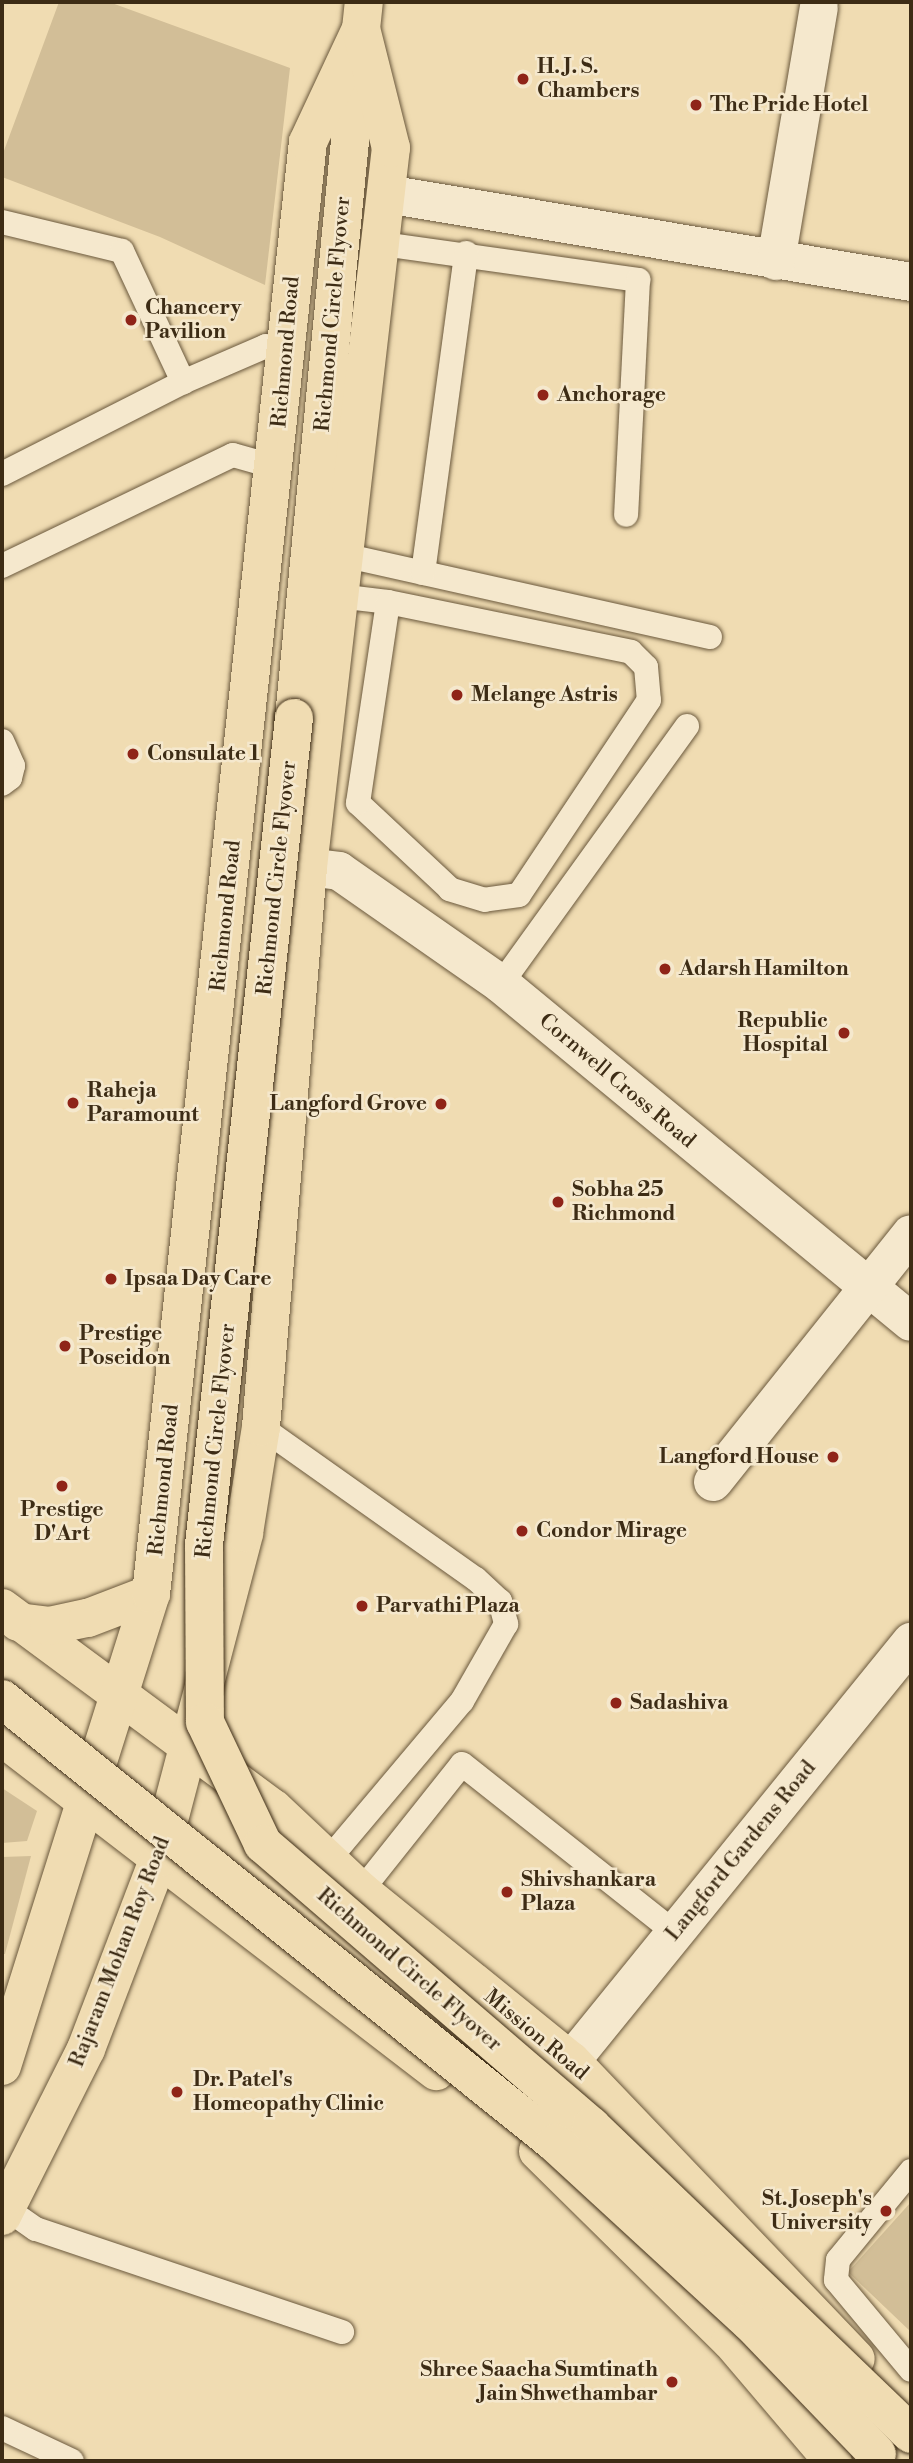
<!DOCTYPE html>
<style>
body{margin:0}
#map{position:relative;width:913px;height:2463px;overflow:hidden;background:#f0dcb2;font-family:"Libre Bodoni",serif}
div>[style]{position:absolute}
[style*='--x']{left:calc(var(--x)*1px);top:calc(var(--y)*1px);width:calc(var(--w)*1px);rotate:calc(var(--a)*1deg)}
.green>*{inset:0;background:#d2be97}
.roads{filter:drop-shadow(0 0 2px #6a583c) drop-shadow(0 0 2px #6a583c)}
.service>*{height:24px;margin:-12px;padding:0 12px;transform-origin:12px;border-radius:12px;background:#f5e8cd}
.minor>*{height:38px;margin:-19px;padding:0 19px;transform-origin:19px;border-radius:19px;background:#f5e8cd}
.primary>*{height:38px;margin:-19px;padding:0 19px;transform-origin:19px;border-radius:19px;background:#f0dcb2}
.bridges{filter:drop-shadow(0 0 2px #3d2c15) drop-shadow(0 0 2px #3d2c15)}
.primary-bridge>*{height:38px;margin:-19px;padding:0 19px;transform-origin:19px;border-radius:19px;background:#f0dcb2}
.dots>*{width:19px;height:19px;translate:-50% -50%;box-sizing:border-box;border:4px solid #f5e8cd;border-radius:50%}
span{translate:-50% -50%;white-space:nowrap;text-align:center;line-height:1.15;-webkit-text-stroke:5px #f5e8cd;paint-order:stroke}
.poi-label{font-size:21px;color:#3d2c15;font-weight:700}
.left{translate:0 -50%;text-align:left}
.right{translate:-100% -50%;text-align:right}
.street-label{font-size:21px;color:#3d2c15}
.frame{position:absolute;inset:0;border:4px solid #3d2c15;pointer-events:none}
</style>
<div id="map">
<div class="green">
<i style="clip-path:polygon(59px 2px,109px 2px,290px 68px,265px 285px,160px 237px,2px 177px,2px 156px)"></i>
<i style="clip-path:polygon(2px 1788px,37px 1811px,27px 1841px,2px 1843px)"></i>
<i style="clip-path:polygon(31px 1856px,5px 1954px,2px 1954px,2px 1857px)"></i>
<i style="clip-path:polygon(911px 2202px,911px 2332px,848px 2272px)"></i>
</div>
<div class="roads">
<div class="service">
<i style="--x:2;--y:222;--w:123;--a:13.6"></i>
<i style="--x:122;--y:251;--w:145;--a:65"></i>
<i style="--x:383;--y:244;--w:258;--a:8"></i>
<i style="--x:638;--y:280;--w:235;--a:92.9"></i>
<i style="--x:2;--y:474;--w:203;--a:-26.9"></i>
<i style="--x:183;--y:382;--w:90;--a:-23.4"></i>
<i style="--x:266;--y:346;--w:20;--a:9"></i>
<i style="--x:343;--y:555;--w:376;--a:12.6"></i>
<i style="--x:2;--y:566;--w:256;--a:-25.7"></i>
<i style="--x:233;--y:455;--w:44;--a:15.9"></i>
<i style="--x:423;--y:573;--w:323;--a:-82.3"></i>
<i style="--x:338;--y:596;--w:50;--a:6.8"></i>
<i style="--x:388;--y:602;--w:248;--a:11.6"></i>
<i style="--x:631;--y:652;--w:21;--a:45"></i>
<i style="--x:646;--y:667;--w:33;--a:85"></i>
<i style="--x:649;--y:700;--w:234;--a:123.7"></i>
<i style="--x:519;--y:895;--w:34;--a:172"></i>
<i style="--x:485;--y:900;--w:37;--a:-163"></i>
<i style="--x:450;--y:889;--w:126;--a:-136.9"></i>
<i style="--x:358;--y:803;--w:203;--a:-81.5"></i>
<i style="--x:2;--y:741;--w:27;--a:66"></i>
<i style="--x:13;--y:766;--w:12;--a:104"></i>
<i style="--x:10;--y:778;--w:10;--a:143"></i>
<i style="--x:501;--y:984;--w:318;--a:-54.2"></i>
<i style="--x:261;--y:1427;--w:263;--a:35.3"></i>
<i style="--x:476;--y:1579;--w:33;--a:43"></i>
<i style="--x:500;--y:1601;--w:24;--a:75"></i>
<i style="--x:506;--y:1624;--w:89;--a:119.7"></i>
<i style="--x:462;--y:1701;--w:205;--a:130.1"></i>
<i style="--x:361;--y:1891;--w:162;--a:-51.5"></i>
<i style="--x:462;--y:1764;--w:272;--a:38.4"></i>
<i style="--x:911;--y:2171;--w:115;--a:129.4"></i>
<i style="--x:838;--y:2260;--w:20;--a:96"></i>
<i style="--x:836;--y:2280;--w:117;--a:50.2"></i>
<i style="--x:7;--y:2209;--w:35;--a:35"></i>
<i style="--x:36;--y:2229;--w:323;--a:18.6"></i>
<i style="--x:2;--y:2428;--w:77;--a:25.2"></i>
</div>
<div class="minor">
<i style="--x:387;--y:194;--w:531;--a:9.53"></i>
<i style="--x:776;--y:261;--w:257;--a:-80.4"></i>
<i style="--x:308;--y:867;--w:31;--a:7"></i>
<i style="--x:339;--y:871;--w:198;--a:34.9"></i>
<i style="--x:501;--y:984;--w:531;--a:39.5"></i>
<i style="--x:713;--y:1482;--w:317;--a:-51.4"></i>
<i style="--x:571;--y:2061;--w:540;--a:-50.94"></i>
</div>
<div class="primary">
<i style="--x:294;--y:718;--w:663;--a:-84.46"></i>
<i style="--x:2;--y:1608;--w:338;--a:36.5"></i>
<i style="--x:274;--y:1809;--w:120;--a:43.3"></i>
<i style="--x:361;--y:1891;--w:270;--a:39"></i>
<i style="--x:571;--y:2061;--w:412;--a:46.3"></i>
<i style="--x:18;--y:1622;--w:31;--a:7"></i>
<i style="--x:49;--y:1626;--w:40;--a:-12"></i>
<i style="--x:88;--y:1618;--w:67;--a:-20.9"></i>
<i style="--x:2;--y:1737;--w:548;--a:37.58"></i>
<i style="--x:2;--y:2066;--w:495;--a:-72.5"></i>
<i style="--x:151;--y:1594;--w:1460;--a:-83.83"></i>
<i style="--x:308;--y:142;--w:125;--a:-64.9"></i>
<i style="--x:361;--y:29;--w:27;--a:-84"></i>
<i style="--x:538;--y:2151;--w:271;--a:44.6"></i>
<i style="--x:731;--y:2341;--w:157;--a:49.6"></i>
<i style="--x:2;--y:2216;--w:187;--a:-63.3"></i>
<i style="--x:86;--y:2049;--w:204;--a:-69.1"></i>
<i style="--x:159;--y:1858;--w:336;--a:-75.3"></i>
<i style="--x:244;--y:1533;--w:107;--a:-80.9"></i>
<i style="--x:261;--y:1427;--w:562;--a:-85.2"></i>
<i style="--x:308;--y:867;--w:724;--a:-83.42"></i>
<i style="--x:391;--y:148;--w:123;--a:-104.1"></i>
</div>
</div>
<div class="bridges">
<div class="primary-bridge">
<i style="--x:294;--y:718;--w:832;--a:96.21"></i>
<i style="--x:204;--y:1545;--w:177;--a:89.7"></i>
<i style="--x:205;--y:1722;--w:135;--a:64.6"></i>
<i style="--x:263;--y:1844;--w:433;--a:40.7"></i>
<i style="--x:591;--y:2126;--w:444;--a:43.9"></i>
<i style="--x:2;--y:1699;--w:709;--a:38.76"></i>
<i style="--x:555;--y:2143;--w:265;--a:42.6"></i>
<i style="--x:750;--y:2322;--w:183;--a:46.1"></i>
</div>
</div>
<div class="dots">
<i style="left:523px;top:79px;background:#8f2418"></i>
<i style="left:696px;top:105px;background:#8f2418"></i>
<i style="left:131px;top:320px;background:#8f2418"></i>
<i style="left:543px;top:395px;background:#8f2418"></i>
<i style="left:457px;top:695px;background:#8f2418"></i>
<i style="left:133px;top:754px;background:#8f2418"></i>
<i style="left:665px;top:969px;background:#8f2418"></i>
<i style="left:844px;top:1033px;background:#8f2418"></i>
<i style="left:73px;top:1103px;background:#8f2418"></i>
<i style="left:441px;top:1104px;background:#8f2418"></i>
<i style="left:558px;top:1202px;background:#8f2418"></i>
<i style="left:111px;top:1279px;background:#8f2418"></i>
<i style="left:65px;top:1346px;background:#8f2418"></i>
<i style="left:833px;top:1457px;background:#8f2418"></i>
<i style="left:62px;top:1486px;background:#8f2418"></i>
<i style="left:522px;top:1531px;background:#8f2418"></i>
<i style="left:362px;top:1606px;background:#8f2418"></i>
<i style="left:616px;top:1703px;background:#8f2418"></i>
<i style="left:507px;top:1892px;background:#8f2418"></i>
<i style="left:177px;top:2092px;background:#8f2418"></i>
<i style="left:886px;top:2211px;background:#8f2418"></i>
<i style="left:672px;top:2382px;background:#8f2418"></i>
</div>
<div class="poi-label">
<span class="left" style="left:537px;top:79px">H. J. S.<br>Chambers</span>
<span class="left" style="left:710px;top:105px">The Pride Hotel</span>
<span class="left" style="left:145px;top:320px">Chancery<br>Pavilion</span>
<span class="left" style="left:557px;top:395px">Anchorage</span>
<span class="left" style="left:471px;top:695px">Melange Astris</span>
<span class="left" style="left:147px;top:754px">Consulate 1</span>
<span class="left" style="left:679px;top:969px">Adarsh Hamilton</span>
<span class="right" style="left:828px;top:1033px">Republic<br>Hospital</span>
<span class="left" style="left:87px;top:1103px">Raheja<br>Paramount</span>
<span class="right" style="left:427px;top:1104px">Langford Grove</span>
<span class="left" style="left:572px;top:1202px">Sobha 25<br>Richmond</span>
<span class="left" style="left:125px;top:1279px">Ipsaa Day Care</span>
<span class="left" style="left:79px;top:1346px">Prestige<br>Poseidon</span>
<span class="right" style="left:819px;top:1457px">Langford House</span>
<span style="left:62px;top:1522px">Prestige<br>D'Art</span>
<span class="left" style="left:536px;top:1531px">Condor Mirage</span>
<span class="left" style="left:376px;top:1606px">Parvathi Plaza</span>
<span class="left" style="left:630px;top:1703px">Sadashiva</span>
<span class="left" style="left:521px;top:1892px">Shivshankara<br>Plaza</span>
<span class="left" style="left:193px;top:2092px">Dr. Patel's<br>Homeopathy Clinic</span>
<span class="right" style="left:872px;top:2211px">St. Joseph's<br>University</span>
<span class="right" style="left:658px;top:2382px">Shree Saacha Sumtinath<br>Jain Shwethambar</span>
</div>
<div class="street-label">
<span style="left:333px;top:314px;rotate:-85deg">Richmond Circle Flyover</span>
<span style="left:286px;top:352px;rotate:-85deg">Richmond Road</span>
<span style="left:277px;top:878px;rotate:-84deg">Richmond Circle Flyover</span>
<span style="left:226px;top:916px;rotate:-84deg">Richmond Road</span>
<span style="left:617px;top:1081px;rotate:40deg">Cornwell Cross Road</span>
<span style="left:216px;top:1441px;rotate:-84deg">Richmond Circle Flyover</span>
<span style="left:164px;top:1480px;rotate:-84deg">Richmond Road</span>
<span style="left:741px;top:1851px;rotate:-51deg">Langford Gardens Road</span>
<span style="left:120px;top:1952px;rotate:-69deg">Rajaram Mohan Roy Road</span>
<span style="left:409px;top:1970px;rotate:41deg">Richmond Circle Flyover</span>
<span style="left:536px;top:2035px;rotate:40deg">Mission Road</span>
</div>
<div class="frame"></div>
</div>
